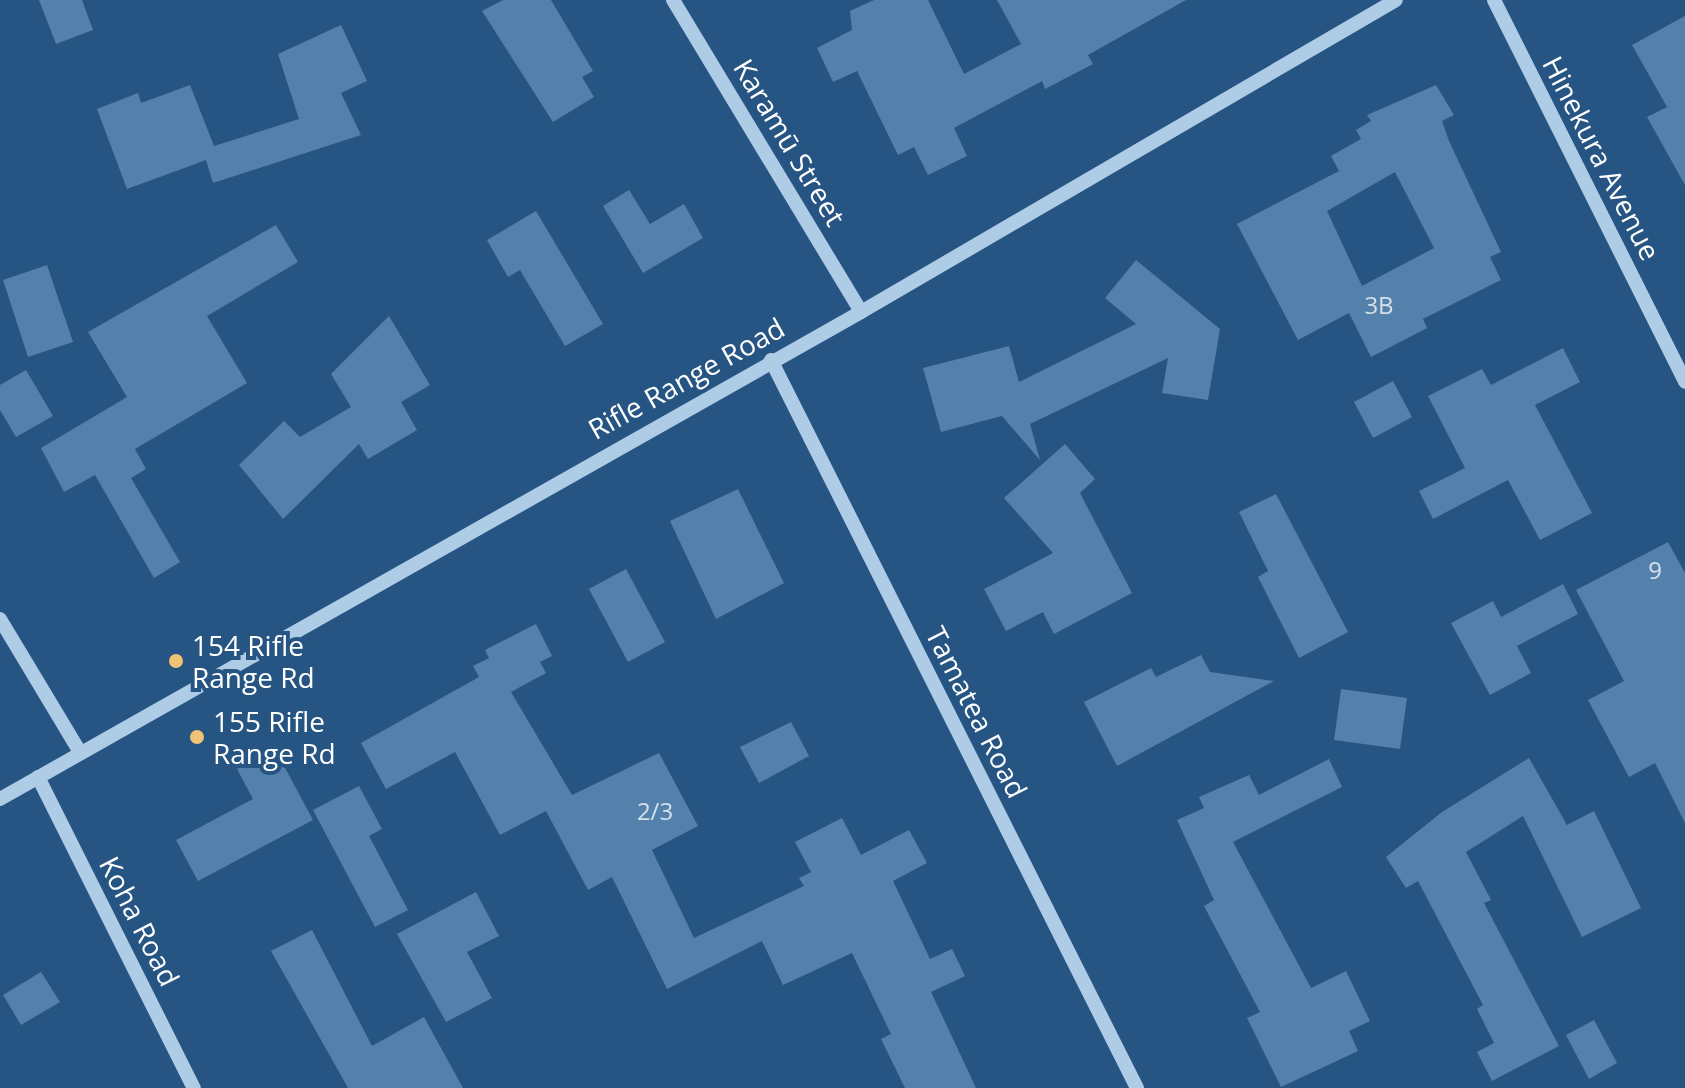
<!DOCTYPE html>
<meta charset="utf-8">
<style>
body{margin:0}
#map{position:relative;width:1685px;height:1088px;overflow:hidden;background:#265583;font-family:"Open Sans",sans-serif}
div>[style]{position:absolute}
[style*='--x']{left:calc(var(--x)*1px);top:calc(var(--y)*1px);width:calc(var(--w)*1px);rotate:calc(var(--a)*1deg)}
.building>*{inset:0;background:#5381ac}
.minor>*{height:14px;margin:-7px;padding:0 7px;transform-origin:7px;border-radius:7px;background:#afcce7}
.dots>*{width:22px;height:22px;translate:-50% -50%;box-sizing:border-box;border:4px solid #265583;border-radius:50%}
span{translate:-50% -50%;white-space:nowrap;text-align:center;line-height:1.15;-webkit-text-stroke:8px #265583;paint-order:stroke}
.number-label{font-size:24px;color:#d4e0ea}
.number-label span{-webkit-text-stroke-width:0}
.street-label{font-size:28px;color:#fff}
.poi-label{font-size:28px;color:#fff}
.left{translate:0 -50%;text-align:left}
</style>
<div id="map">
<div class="building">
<i style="clip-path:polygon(39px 0,82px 0,93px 30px,56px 44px)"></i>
<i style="clip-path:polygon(503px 0,551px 0,593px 71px,582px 77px,594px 97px,553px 122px,482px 11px)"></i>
<i style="clip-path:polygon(874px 0,928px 0,964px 74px,1021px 44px,997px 0,1186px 0,1088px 55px,1093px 64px,1045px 89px,1042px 81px,954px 128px,967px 156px,928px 175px,914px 147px,898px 155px,857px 71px,833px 82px,817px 48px,852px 30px,850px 11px)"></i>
<i style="clip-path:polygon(1685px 16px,1685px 185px,1647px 117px,1667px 107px,1632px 45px)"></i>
<i style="clip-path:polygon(341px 25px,367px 81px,341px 93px,361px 135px,213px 183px,206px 160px,127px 189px,97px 109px,138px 93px,141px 103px,190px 85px,214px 146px,299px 119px,278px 54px)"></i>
<i style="clip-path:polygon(evenodd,1436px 85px,1454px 115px,1442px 121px,1449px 141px,1501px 252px,1490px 257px,1501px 280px,1423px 319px,1427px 328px,1371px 357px,1349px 313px,1298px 340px,1237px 224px,1339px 171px,1331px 156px,1361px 139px,1356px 130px,1371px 121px,1367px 115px,1436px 85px,1395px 172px,1434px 248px,1362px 286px,1327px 211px,1395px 172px)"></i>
<i style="clip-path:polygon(629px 190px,650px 224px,684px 204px,703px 238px,643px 273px,603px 206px)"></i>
<i style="clip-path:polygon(536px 211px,603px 324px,565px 346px,520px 270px,508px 277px,487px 240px)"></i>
<i style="clip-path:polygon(276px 225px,298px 262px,207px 316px,247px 383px,135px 449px,146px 469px,131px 478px,180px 562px,154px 578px,95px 475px,64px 492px,41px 448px,127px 397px,88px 332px)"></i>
<i style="clip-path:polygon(1136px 260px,1220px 329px,1208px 400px,1162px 393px,1168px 358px,1030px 424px,1040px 460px,1002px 416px,941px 432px,923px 368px,1009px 346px,1019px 382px,1136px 324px,1105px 298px)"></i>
<i style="clip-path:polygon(47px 265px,73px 342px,28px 357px,3px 280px)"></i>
<i style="clip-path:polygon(389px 316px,430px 385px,401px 402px,417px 430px,368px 459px,359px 444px,283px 519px,239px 465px,284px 421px,300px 437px,351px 407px,331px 374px)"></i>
<i style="clip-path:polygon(1563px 348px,1580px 382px,1535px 405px,1592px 513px,1540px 540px,1508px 480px,1433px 519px,1419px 491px,1465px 468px,1428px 396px,1482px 369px,1491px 385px)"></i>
<i style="clip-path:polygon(26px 370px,53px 416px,16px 437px,0 410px,0 385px)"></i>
<i style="clip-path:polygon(1393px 381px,1412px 417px,1373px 438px,1354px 402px)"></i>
<i style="clip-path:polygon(1065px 444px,1095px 479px,1080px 493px,1132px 593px,1054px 634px,1043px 612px,1006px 631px,984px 589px,1053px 553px,1004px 498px)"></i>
<i style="clip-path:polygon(738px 489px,784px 583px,716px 619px,670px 521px)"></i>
<i style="clip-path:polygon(1276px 494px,1348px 632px,1299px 658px,1258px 577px,1268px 571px,1239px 512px)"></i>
<i style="clip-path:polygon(1668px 542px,1685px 573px,1685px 823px,1655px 763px,1629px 777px,1588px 700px,1624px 681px,1576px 590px)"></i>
<i style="clip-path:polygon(626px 569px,665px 642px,628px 662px,589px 589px)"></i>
<i style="clip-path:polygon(1563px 584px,1578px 614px,1517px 646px,1531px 673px,1490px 695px,1451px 623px,1493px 601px,1501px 617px)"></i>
<i style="clip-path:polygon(536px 624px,552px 656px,540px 662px,546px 673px,511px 692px,572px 795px,659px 753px,698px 826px,652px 850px,694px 938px,804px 886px,799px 878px,811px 872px,795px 842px,842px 818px,861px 855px,909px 830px,927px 863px,893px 881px,930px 959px,952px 949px,965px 976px,931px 992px,976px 1088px,905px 1088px,881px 1039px,891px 1034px,852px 953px,783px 985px,762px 941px,667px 989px,612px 877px,588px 890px,546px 811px,500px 835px,455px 752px,386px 789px,361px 743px,479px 677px,473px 666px,489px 658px,485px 650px)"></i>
<i style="clip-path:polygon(1201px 655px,1210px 672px,1274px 681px,1117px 766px,1084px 702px,1151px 668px,1156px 677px)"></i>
<i style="clip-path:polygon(1341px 689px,1407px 698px,1400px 749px,1334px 740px)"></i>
<i style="clip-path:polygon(791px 722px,809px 756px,759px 783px,740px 747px)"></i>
<i style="clip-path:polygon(275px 749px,313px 820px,198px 881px,176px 840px,253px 799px,237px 769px)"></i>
<i style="clip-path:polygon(1529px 758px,1567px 825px,1594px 811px,1641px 908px,1582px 937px,1523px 816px,1466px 852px,1491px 900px,1484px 903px,1559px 1046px,1492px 1081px,1477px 1052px,1494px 1043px,1477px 1009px,1483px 1005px,1418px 881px,1406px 888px,1386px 857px,1442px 812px)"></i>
<i style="clip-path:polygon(1329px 759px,1342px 787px,1233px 842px,1311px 988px,1346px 971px,1370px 1021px,1349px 1031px,1358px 1051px,1281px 1087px,1247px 1018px,1260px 1012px,1204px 906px,1214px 900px,1177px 820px,1204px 808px,1199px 797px,1249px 775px,1259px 795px)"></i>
<i style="clip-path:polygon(359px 786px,382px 829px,369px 836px,408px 910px,375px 927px,313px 810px)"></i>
<i style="clip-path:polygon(476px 892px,499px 936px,467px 952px,492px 998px,446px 1022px,397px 934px)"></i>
<i style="clip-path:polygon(312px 930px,372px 1046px,424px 1017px,463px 1088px,348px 1088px,271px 951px)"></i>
<i style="clip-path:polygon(41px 972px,60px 1002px,21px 1025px,3px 995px)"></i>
<i style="clip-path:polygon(1594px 1020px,1617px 1063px,1589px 1079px,1566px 1035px)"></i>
</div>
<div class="minor">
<i style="--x:673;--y:0;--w:364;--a:58.9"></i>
<i style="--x:1494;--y:0;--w:427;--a:63.4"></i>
<i style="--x:771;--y:360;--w:815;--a:63.31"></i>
<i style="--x:0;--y:619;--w:155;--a:59"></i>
<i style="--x:38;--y:777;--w:348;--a:63.4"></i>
<i style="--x:0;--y:799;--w:989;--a:-29.49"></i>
<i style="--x:861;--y:312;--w:619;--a:-30.25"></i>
</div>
<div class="dots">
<i style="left:176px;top:661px;background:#f0c475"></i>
<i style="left:197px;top:737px;background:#f0c475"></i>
</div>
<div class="number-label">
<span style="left:1379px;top:305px">3B</span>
<span style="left:1655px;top:570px">9</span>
<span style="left:655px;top:811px">2/3</span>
</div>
<div class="street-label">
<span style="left:790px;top:142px;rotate:59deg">Karamū Street</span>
<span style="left:1602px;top:158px;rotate:63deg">Hinekura Avenue</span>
<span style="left:686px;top:378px;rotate:-29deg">Rifle Range Road</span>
<span style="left:977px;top:712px;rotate:63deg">Tamatea Road</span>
<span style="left:140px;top:921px;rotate:63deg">Koha Road</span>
</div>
<div class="poi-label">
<span class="left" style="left:192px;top:661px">154 Rifle<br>Range Rd</span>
<span class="left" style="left:213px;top:737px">155 Rifle<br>Range Rd</span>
</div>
</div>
